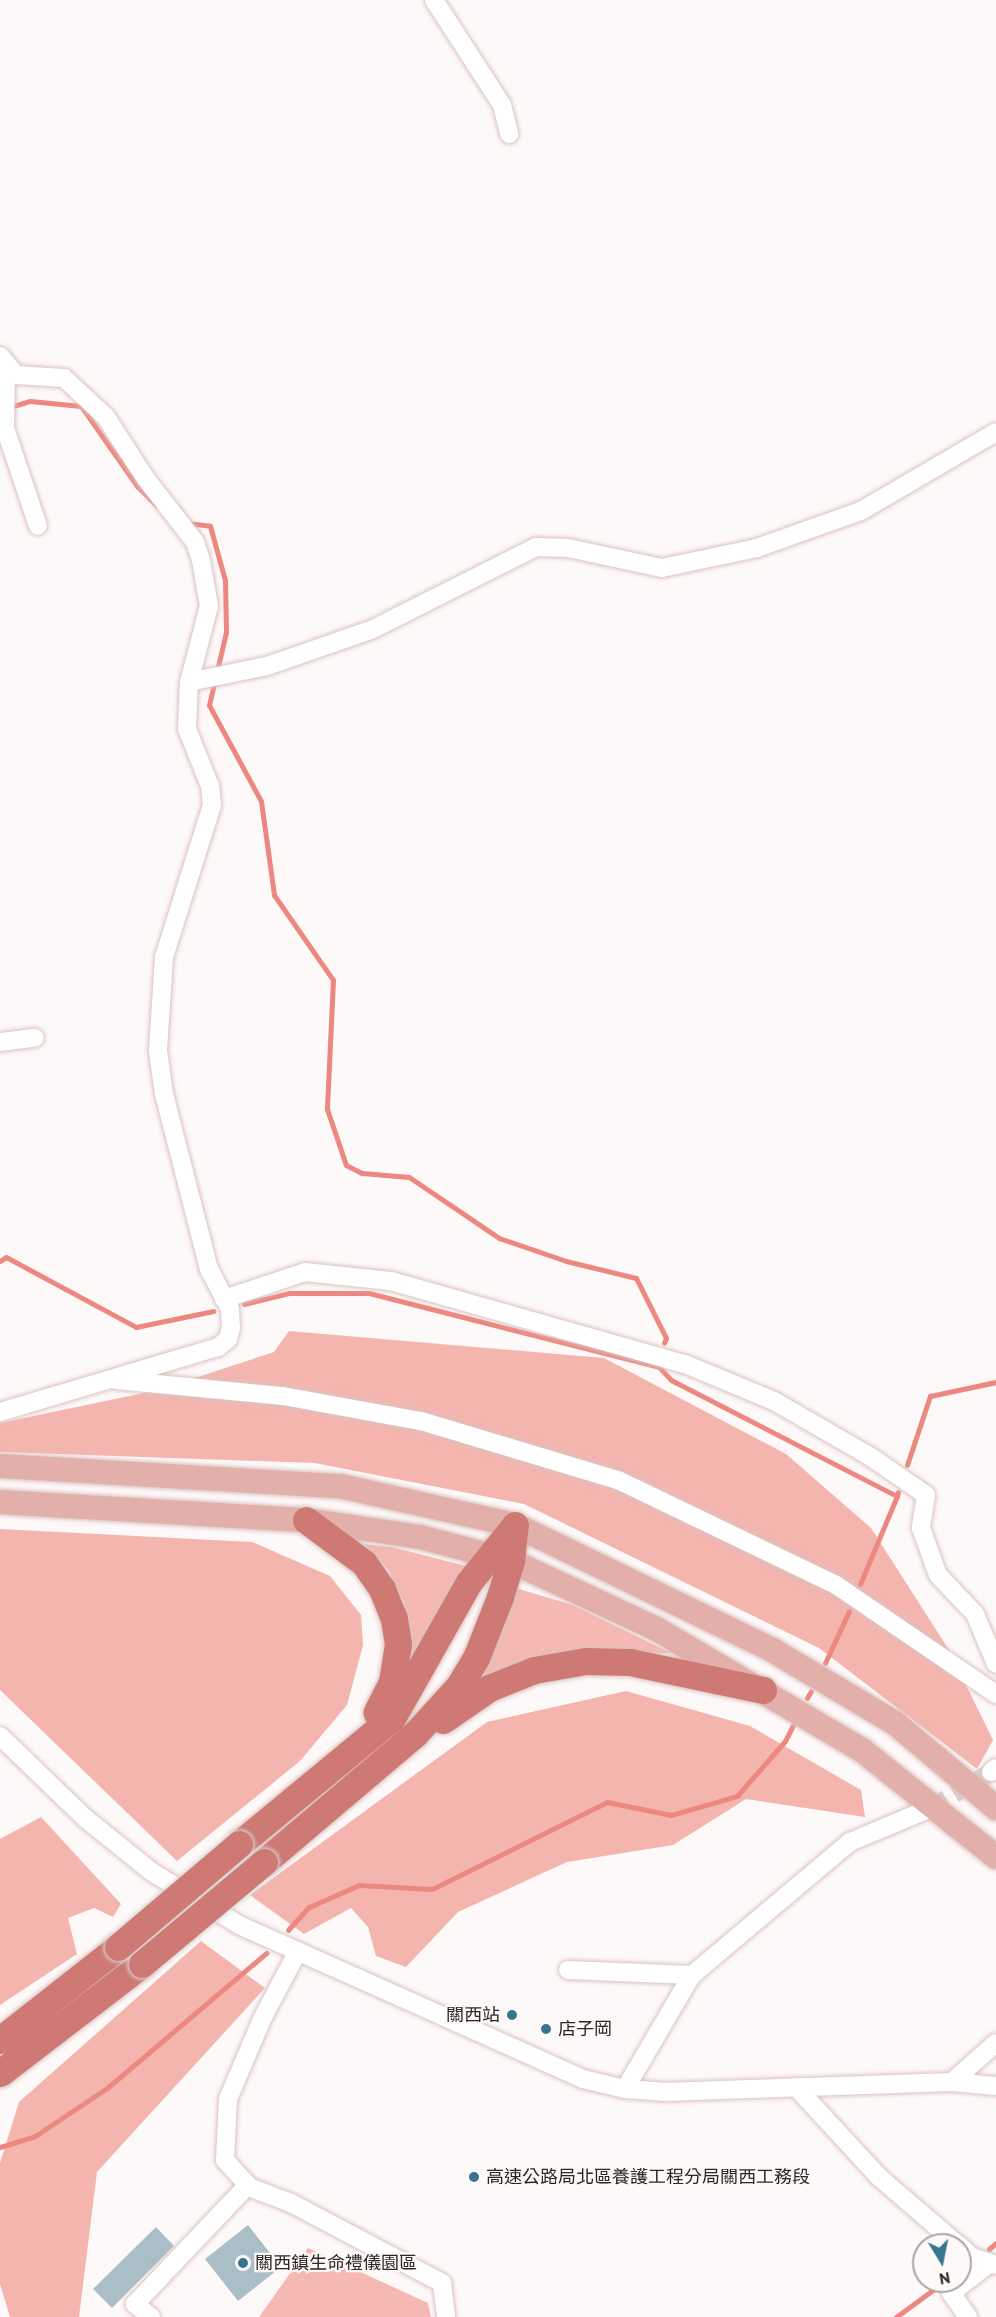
<!DOCTYPE html>
<meta charset="utf-8">
<style>
body{margin:0}
#map{position:relative;width:996px;height:2317px;overflow:hidden;background:#fef9f9;font-family:"PT Sans","Noto Sans TC",sans-serif}
div>[style]{position:absolute}
[style*='--x']{left:calc(var(--x)*1px);top:calc(var(--y)*1px);width:calc(var(--w)*1px);rotate:calc(var(--a)*1deg)}
.green>*{inset:0;background:#f6b8b2}
.forest>*{inset:0;background:#f4b5af}
.stream>*{height:5px;margin:-2.5px;padding:0 2.5px;transform-origin:2.5px;border-radius:2.5px;background:#ed8881}
.building>*{inset:0;background:#a9bec7}
.minor-tunnel>*{height:18px;margin-top:-9px;transform-origin:0;background:repeating-linear-gradient(90deg,#d4cfce 0 18px,transparent 0 27px)}
.roads{filter:drop-shadow(0 0 2px #dac3c0) drop-shadow(0 0 2px #dac3c0)}
.minor>*{height:18px;margin:-9px;padding:0 9px;transform-origin:9px;border-radius:9px;background:#fff}
.major>*{height:24px;margin:-12px;padding:0 12px;transform-origin:12px;border-radius:12px;background:#e2afab}
.highway>*{height:27px;margin:-13.5px;padding:0 13.5px;transform-origin:13.5px;border-radius:13.5px;background:#ce7973}
.bridges{filter:drop-shadow(0 0 2px #d5d3d3) drop-shadow(0 0 2px #d5d3d3)}
.highway-bridge>*{height:27px;margin:-13.5px;padding:0 13.5px;transform-origin:13.5px;border-radius:13.5px;background:#ce7973}
.dots>*{width:16px;height:16px;translate:-50% -50%;box-sizing:border-box;border:3px solid #fef9f9;border-radius:50%}
span{translate:-50% -50%;white-space:nowrap;text-align:center;line-height:1.15;-webkit-text-stroke:4.5px #fef9f9;paint-order:stroke}
.poi-label{font-size:18px;color:#2e2524}
.right{translate:-100% -50%;text-align:right}
.left{translate:0 -50%;text-align:left}
.north{position:absolute;left:912px;top:2233px;width:60px;height:60px;box-sizing:border-box;background:#fef9f9;border:2px solid #aba4a4;border-radius:50%;rotate:170deg;font-size:16px;font-weight:700;line-height:24px;text-align:center;color:#2e2524}
.north::after{content:'';display:block;margin:auto;width:21px;height:27px;background:#38758c;clip-path:polygon(50% 0,100% 100%,50% 72%,0 100%)}
</style>
<div id="map">
<div class="green">
<i style="clip-path:polygon(364px 1544px,392px 1547px,466px 1566px,396px 1697px,408px 1653px,405px 1605px,388px 1570px)"></i>
<i style="clip-path:polygon(512px 1587px,573px 1605px,671px 1653px,534px 1658px,476px 1679px)"></i>
<i style="clip-path:polygon(308px 2248px,428px 2303px,431px 2317px,259px 2317px)"></i>
</div>
<div class="forest">
<i style="clip-path:polygon(289px 1331px,604px 1358px,786px 1454px,871px 1528px,949px 1650px,993px 1740px,977px 1769px,819px 1648px,524px 1504px,315px 1463px,0 1452px,0 1423px,158px 1390px,274px 1352px)"></i>
<i style="clip-path:polygon(0 1529px,252px 1542px,330px 1576px,361px 1615px,363px 1645px,347px 1705px,300px 1761px,177px 1861px,0 1690px)"></i>
<i style="clip-path:polygon(626px 1691px,750px 1726px,861px 1790px,865px 1817px,746px 1799px,673px 1845px,567px 1862px,458px 1912px,406px 1967px,376px 1956px,368px 1927px,351px 1908px,304px 1934px,250px 1895px,487px 1722px)"></i>
<i style="clip-path:polygon(41px 1817px,121px 1904px,113px 1917px,94px 1908px,68px 1918px,77px 1954px,0 2005px,0 1839px)"></i>
<i style="clip-path:polygon(201px 1941px,265px 1988px,97px 2172px,79px 2317px,10px 2317px,0 2284px,0 2163px,19px 2102px)"></i>
</div>
<div class="stream">
<i style="--x:10;--y:407;--w:21;--a:-17"></i>
<i style="--x:30;--y:401;--w:51;--a:5.6"></i>
<i style="--x:81;--y:406;--w:98;--a:55"></i>
<i style="--x:137;--y:486;--w:28;--a:45"></i>
<i style="--x:187;--y:523;--w:23;--a:7"></i>
<i style="--x:210;--y:526;--w:56;--a:74.5"></i>
<i style="--x:225;--y:580;--w:52;--a:88.9"></i>
<i style="--x:226;--y:632;--w:75;--a:103.1"></i>
<i style="--x:209;--y:705;--w:109;--a:61.6"></i>
<i style="--x:261;--y:801;--w:95;--a:82.1"></i>
<i style="--x:274;--y:895;--w:103;--a:55.2"></i>
<i style="--x:333;--y:980;--w:129;--a:92.7"></i>
<i style="--x:327;--y:1109;--w:59;--a:71.3"></i>
<i style="--x:346;--y:1165;--w:18;--a:27"></i>
<i style="--x:362;--y:1173;--w:47;--a:4.9"></i>
<i style="--x:409;--y:1177;--w:109;--a:34.1"></i>
<i style="--x:499;--y:1238;--w:71;--a:18.9"></i>
<i style="--x:566;--y:1261;--w:72;--a:13.7"></i>
<i style="--x:636;--y:1278;--w:67;--a:63.4"></i>
<i style="--x:666;--y:1338;--w:5;--a:112"></i>
<i style="--x:0;--y:1261;--w:7;--a:-34"></i>
<i style="--x:6;--y:1257;--w:148;--a:28.3"></i>
<i style="--x:136;--y:1327;--w:79;--a:-11.7"></i>
<i style="--x:244;--y:1304;--w:46;--a:-13.7"></i>
<i style="--x:289;--y:1293;--w:80;--a:0"></i>
<i style="--x:369;--y:1293;--w:299;--a:14.3"></i>
<i style="--x:659;--y:1367;--w:18;--a:47"></i>
<i style="--x:671;--y:1380;--w:254;--a:27.2"></i>
<i style="--x:897;--y:1496;--w:4;--a:-76"></i>
<i style="--x:907;--y:1465;--w:73;--a:-71.6"></i>
<i style="--x:930;--y:1396;--w:67;--a:-12"></i>
<i style="--x:860;--y:1584;--w:95;--a:-67.2"></i>
<i style="--x:825;--y:1663;--w:57;--a:-65.2"></i>
<i style="--x:807;--y:1698;--w:8;--a:-60"></i>
<i style="--x:288;--y:1930;--w:31;--a:-48"></i>
<i style="--x:309;--y:1907;--w:55;--a:-23.7"></i>
<i style="--x:359;--y:1885;--w:73;--a:3.1"></i>
<i style="--x:432;--y:1889;--w:195;--a:-26.4"></i>
<i style="--x:607;--y:1802;--w:65;--a:11.5"></i>
<i style="--x:671;--y:1815;--w:69;--a:-16.1"></i>
<i style="--x:737;--y:1796;--w:73;--a:-48.9"></i>
<i style="--x:785;--y:1741;--w:18;--a:-63"></i>
<i style="--x:0;--y:2147;--w:37;--a:-17"></i>
<i style="--x:35;--y:2136;--w:87;--a:-33.7"></i>
<i style="--x:107;--y:2088;--w:209;--a:-40.3"></i>
<i style="--x:989;--y:2249;--w:9;--a:-41"></i>
<i style="--x:960;--y:2270;--w:4;--a:-34"></i>
<i style="--x:896;--y:2317;--w:61;--a:-36.3"></i>
</div>
<div class="building">
<i style="clip-path:polygon(248px 2225px,281px 2267px,238px 2301px,205px 2259px)"></i>
<i style="clip-path:polygon(156px 2227px,174px 2246px,112px 2308px,93px 2289px)"></i>
</div>
<div class="minor-tunnel">
<i style="--x:931;--y:1808;--w:70;--a:-31"></i>
</div>
<div class="roads">
<div class="minor">
<i style="--x:434;--y:0;--w:125;--a:57.1"></i>
<i style="--x:502;--y:105;--w:30;--a:76"></i>
<i style="--x:0;--y:356;--w:25;--a:50"></i>
<i style="--x:16;--y:375;--w:48;--a:3.6"></i>
<i style="--x:64;--y:378;--w:57;--a:42.9"></i>
<i style="--x:106;--y:417;--w:74;--a:57.2"></i>
<i style="--x:146;--y:479;--w:80;--a:52.1"></i>
<i style="--x:195;--y:542;--w:19;--a:72"></i>
<i style="--x:201;--y:560;--w:47;--a:80.1"></i>
<i style="--x:209;--y:606;--w:79;--a:104.7"></i>
<i style="--x:189;--y:682;--w:47;--a:92.4"></i>
<i style="--x:187;--y:729;--w:61;--a:68"></i>
<i style="--x:210;--y:786;--w:19;--a:84"></i>
<i style="--x:212;--y:805;--w:159;--a:107.5"></i>
<i style="--x:164;--y:957;--w:94;--a:93.7"></i>
<i style="--x:158;--y:1051;--w:43;--a:82.1"></i>
<i style="--x:164;--y:1094;--w:181;--a:75.6"></i>
<i style="--x:209;--y:1269;--w:45;--a:62.3"></i>
<i style="--x:230;--y:1309;--w:18;--a:87"></i>
<i style="--x:231;--y:1327;--w:12;--a:104"></i>
<i style="--x:228;--y:1339;--w:13;--a:141"></i>
<i style="--x:218;--y:1347;--w:227;--a:163.4"></i>
<i style="--x:5;--y:428;--w:61;--a:-89.1"></i>
<i style="--x:0;--y:430;--w:5;--a:-22"></i>
<i style="--x:5;--y:428;--w:103;--a:71.4"></i>
<i style="--x:189;--y:682;--w:80;--a:-11.6"></i>
<i style="--x:267;--y:666;--w:112;--a:-19.2"></i>
<i style="--x:373;--y:629;--w:182;--a:-26.7"></i>
<i style="--x:536;--y:547;--w:32;--a:2"></i>
<i style="--x:568;--y:548;--w:96;--a:12"></i>
<i style="--x:662;--y:568;--w:97;--a:-11.9"></i>
<i style="--x:757;--y:548;--w:110;--a:-19.6"></i>
<i style="--x:861;--y:511;--w:156;--a:-30.3"></i>
<i style="--x:0;--y:1042;--w:35;--a:-7"></i>
<i style="--x:224;--y:1299;--w:85;--a:-18.4"></i>
<i style="--x:305;--y:1272;--w:86;--a:6"></i>
<i style="--x:391;--y:1281;--w:305;--a:15.8"></i>
<i style="--x:685;--y:1364;--w:96;--a:22.6"></i>
<i style="--x:774;--y:1401;--w:112;--a:30"></i>
<i style="--x:871;--y:1457;--w:67;--a:34.6"></i>
<i style="--x:926;--y:1495;--w:33;--a:99"></i>
<i style="--x:921;--y:1528;--w:50;--a:70.1"></i>
<i style="--x:938;--y:1575;--w:54;--a:46.5"></i>
<i style="--x:975;--y:1614;--w:54;--a:67.2"></i>
<i style="--x:116;--y:1380;--w:168;--a:5.5"></i>
<i style="--x:283;--y:1396;--w:140;--a:10.3"></i>
<i style="--x:421;--y:1421;--w:206;--a:16.7"></i>
<i style="--x:618;--y:1480;--w:242;--a:25.7"></i>
<i style="--x:836;--y:1585;--w:194;--a:34.3"></i>
<i style="--x:0;--y:1736;--w:120;--a:44"></i>
<i style="--x:86;--y:1819;--w:85;--a:38.8"></i>
<i style="--x:152;--y:1872;--w:102;--a:31.3"></i>
<i style="--x:239;--y:1925;--w:377;--a:24.1"></i>
<i style="--x:583;--y:2079;--w:43;--a:13.4"></i>
<i style="--x:625;--y:2089;--w:39;--a:4"></i>
<i style="--x:664;--y:2092;--w:288;--a:-2"></i>
<i style="--x:952;--y:2082;--w:44;--a:5.2"></i>
<i style="--x:991;--y:1772;--w:6;--a:-39"></i>
<i style="--x:298;--y:1951;--w:75;--a:117.9"></i>
<i style="--x:263;--y:2017;--w:89;--a:113.1"></i>
<i style="--x:228;--y:2099;--w:61;--a:92.8"></i>
<i style="--x:225;--y:2160;--w:36;--a:48"></i>
<i style="--x:249;--y:2187;--w:45;--a:20.9"></i>
<i style="--x:291;--y:2203;--w:171;--a:27.9"></i>
<i style="--x:442;--y:2283;--w:34;--a:83"></i>
<i style="--x:568;--y:1970;--w:124;--a:2.3"></i>
<i style="--x:952;--y:2082;--w:59;--a:-41.6"></i>
<i style="--x:796;--y:2087;--w:122;--a:47.3"></i>
<i style="--x:879;--y:2177;--w:104;--a:40.7"></i>
<i style="--x:625;--y:2089;--w:132;--a:-59.6"></i>
<i style="--x:692;--y:1975;--w:207;--a:-40.1"></i>
<i style="--x:850;--y:1842;--w:88;--a:-22.8"></i>
<i style="--x:960;--y:2246;--w:16;--a:43"></i>
<i style="--x:972;--y:2257;--w:25;--a:18"></i>
<i style="--x:151;--y:2317;--w:21;--a:-141"></i>
<i style="--x:135;--y:2304;--w:164;--a:-46.5"></i>
<i style="--x:968;--y:2317;--w:29;--a:-125"></i>
<i style="--x:951;--y:2293;--w:49;--a:-37.6"></i>
</div>
<div class="major">
<i style="--x:0;--y:1466;--w:341;--a:3.4"></i>
<i style="--x:340;--y:1486;--w:179;--a:12.6"></i>
<i style="--x:515;--y:1525;--w:288;--a:25.9"></i>
<i style="--x:774;--y:1651;--w:141;--a:30.8"></i>
<i style="--x:895;--y:1723;--w:132;--a:40.1"></i>
<i style="--x:0;--y:1502;--w:307;--a:3.4"></i>
<i style="--x:306;--y:1520;--w:115;--a:8.5"></i>
<i style="--x:420;--y:1537;--w:94;--a:14.8"></i>
<i style="--x:511;--y:1561;--w:162;--a:25.1"></i>
<i style="--x:658;--y:1630;--w:237;--a:30.5"></i>
<i style="--x:862;--y:1750;--w:171;--a:38.6"></i>
</div>
<div class="highway">
<i style="--x:306;--y:1520;--w:72;--a:36.6"></i>
<i style="--x:364;--y:1563;--w:32;--a:55"></i>
<i style="--x:382;--y:1589;--w:32;--a:68"></i>
<i style="--x:394;--y:1619;--w:25;--a:81"></i>
<i style="--x:398;--y:1644;--w:38;--a:99"></i>
<i style="--x:392;--y:1682;--w:34;--a:117"></i>
<i style="--x:443;--y:1720;--w:56;--a:-34.8"></i>
<i style="--x:489;--y:1688;--w:48;--a:-21.8"></i>
<i style="--x:534;--y:1670;--w:52;--a:-10"></i>
<i style="--x:585;--y:1661;--w:45;--a:1.3"></i>
<i style="--x:630;--y:1662;--w:136;--a:11.9"></i>
<i style="--x:239;--y:1844;--w:198;--a:-39.5"></i>
<i style="--x:392;--y:1718;--w:156;--a:-60.5"></i>
<i style="--x:469;--y:1582;--w:73;--a:-51.1"></i>
<i style="--x:264;--y:1862;--w:198;--a:-40.3"></i>
<i style="--x:415;--y:1734;--w:65;--a:-47.5"></i>
<i style="--x:459;--y:1686;--w:33;--a:-59"></i>
<i style="--x:476;--y:1658;--w:66;--a:-68.5"></i>
<i style="--x:500;--y:1597;--w:38;--a:-73"></i>
<i style="--x:511;--y:1561;--w:36;--a:-84"></i>
<i style="--x:0;--y:2040;--w:150;--a:-38.2"></i>
<i style="--x:0;--y:2073;--w:179;--a:-37.5"></i>
</div>
</div>
<div class="bridges">
<div class="highway-bridge">
<i style="--x:118;--y:1947;--w:159;--a:-40.4"></i>
<i style="--x:142;--y:1964;--w:159;--a:-39.9"></i>
</div>
</div>
<div class="dots">
<i style="left:512px;top:2015px;background:#38758c"></i>
<i style="left:546px;top:2029px;background:#38758c"></i>
<i style="left:474px;top:2177px;background:#38758c"></i>
<i style="left:243px;top:2263px;background:#38758c"></i>
</div>
<div class="poi-label">
<span class="right" style="left:500px;top:2015px">關西站</span>
<span class="left" style="left:558px;top:2029px">店子岡</span>
<span class="left" style="left:486px;top:2177px">高速公路局北區養護工程分局關西工務段</span>
<span class="left" style="left:255px;top:2263px">關西鎮生命禮儀園區</span>
</div>
<div class="north">N</div>
</div>
